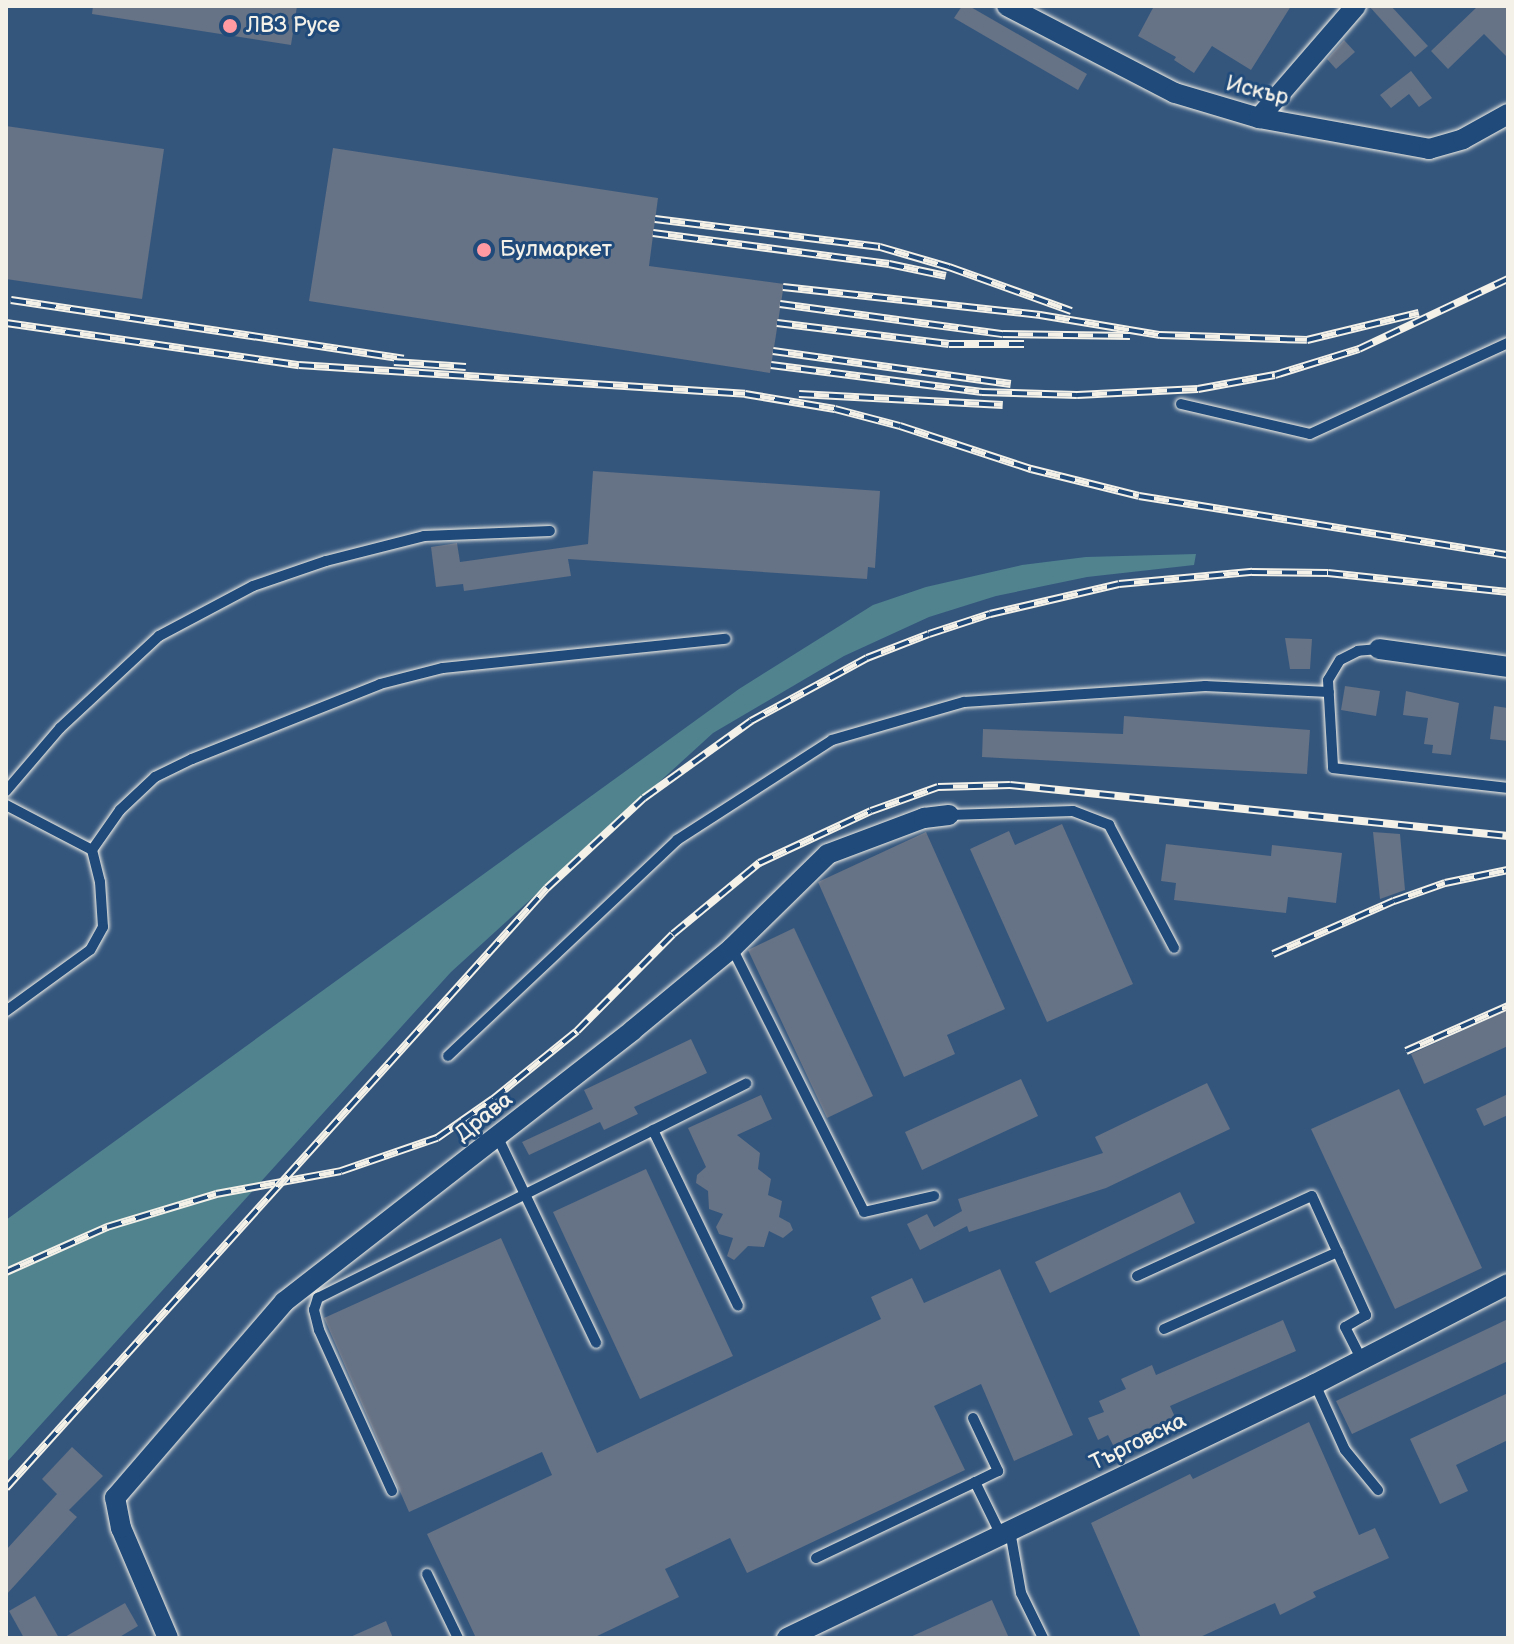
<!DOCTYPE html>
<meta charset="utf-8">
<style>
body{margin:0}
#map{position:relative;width:1514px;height:1644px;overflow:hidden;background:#1f4a7a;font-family:"Balsamiq Sans",sans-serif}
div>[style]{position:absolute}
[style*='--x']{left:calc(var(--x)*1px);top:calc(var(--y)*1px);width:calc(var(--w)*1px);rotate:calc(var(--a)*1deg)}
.built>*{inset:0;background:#34567d}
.green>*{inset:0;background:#51838f}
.building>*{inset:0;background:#667285}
.roads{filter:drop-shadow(0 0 2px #f4f1e8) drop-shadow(0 0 2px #f4f1e8)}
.service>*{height:10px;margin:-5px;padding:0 5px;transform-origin:5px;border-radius:5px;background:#1f4a7a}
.minor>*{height:20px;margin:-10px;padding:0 10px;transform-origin:10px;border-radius:10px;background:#1f4a7a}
.rail>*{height:8px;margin-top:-4px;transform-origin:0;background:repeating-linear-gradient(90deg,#1f4a7a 0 15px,#f4f1e8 0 30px);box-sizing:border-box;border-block:2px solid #f4f1e8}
.dots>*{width:22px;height:22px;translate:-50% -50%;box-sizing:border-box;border:4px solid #1f4a7a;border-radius:50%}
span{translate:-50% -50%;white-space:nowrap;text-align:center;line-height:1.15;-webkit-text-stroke:6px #1f4a7a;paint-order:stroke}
.poi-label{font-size:22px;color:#f4f1e8}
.left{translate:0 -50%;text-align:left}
.street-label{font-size:22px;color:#f4f1e8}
.frame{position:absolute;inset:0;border:8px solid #f4f1e8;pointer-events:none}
</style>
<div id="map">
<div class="built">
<i style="clip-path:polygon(6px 6px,1508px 6px,1508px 1638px,6px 1638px)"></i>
</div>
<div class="green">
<i style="clip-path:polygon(1196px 554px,1194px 565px,1087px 577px,996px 596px,929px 617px,844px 656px,713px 733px,451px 972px,6px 1463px,6px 1220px,739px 689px,873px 605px,926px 587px,1022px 565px,1086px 557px)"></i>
</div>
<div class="building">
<i style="clip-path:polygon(93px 6px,297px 6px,291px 45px,92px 14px)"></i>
<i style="clip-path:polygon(962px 6px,969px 6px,1087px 74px,1078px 90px,954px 18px)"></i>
<i style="clip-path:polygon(1154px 6px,1291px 6px,1251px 70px,1212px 46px,1194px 73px,1174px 60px,1176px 57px,1138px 36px)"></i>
<i style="clip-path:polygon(1369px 6px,1391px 6px,1428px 46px,1415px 57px)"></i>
<i style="clip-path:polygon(1478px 6px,1508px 6px,1508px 58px,1484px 34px,1448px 69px,1431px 51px)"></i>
<i style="clip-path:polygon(1344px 40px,1355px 52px,1336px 69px,1327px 59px)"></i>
<i style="clip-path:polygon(1411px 71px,1432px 98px,1419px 107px,1409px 94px,1391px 108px,1380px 95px)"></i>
<i style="clip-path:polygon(6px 126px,164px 149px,142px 299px,6px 279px)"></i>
<i style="clip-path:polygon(333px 148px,658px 198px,649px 266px,784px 284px,770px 373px,309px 301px)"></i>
<i style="clip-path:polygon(593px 471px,880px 491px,875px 568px,868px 567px,867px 579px,568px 559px,571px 576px,464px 591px,463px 584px,436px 587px,431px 547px,457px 543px,460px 562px,588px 544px)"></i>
<i style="clip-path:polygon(1285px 638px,1312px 639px,1310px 669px,1290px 669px)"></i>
<i style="clip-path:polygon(1345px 686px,1380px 691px,1376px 716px,1341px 710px)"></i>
<i style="clip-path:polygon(1406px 691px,1459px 703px,1451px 755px,1432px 753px,1433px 745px,1424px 744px,1428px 718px,1403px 715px)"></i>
<i style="clip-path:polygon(1494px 706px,1508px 708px,1508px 741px,1490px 739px)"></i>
<i style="clip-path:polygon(1124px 716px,1310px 730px,1307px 774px,982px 757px,983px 729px,1123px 734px)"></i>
<i style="clip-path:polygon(1062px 824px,1133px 984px,1047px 1022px,970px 849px,1009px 831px,1015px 845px)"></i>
<i style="clip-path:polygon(926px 832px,1005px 1009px,947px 1035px,955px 1054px,904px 1077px,818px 882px)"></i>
<i style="clip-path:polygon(1373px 832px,1400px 834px,1405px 890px,1380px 899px)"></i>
<i style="clip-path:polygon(1166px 844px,1271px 856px,1272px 845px,1342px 853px,1336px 903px,1288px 897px,1286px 913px,1174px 900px,1176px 883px,1161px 881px)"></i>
<i style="clip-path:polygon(794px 928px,873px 1096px,827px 1118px,748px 950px)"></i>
<i style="clip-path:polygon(1508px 1010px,1508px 1046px,1424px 1084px,1411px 1054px)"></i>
<i style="clip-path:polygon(691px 1039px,707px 1073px,634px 1107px,638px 1114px,604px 1130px,600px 1122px,529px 1155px,522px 1142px,593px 1109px,584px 1090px)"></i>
<i style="clip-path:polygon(1021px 1079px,1038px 1116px,922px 1170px,905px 1132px)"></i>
<i style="clip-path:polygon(1207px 1083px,1230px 1129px,1106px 1188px,969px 1232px,967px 1226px,920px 1250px,907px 1224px,927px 1214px,934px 1227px,962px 1211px,958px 1199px,1103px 1153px,1095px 1137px)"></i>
<i style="clip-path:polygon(1399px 1089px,1482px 1268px,1395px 1309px,1311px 1129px)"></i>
<i style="clip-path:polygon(1508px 1094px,1508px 1115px,1484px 1126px,1476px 1109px)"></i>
<i style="clip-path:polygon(761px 1095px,772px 1119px,737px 1135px,760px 1153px,758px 1169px,771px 1179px,768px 1195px,782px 1201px,779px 1217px,790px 1223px,793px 1230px,783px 1238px,769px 1231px,764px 1247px,748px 1246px,734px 1260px,727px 1256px,733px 1238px,719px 1234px,716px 1227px,723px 1214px,709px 1209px,708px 1191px,696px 1183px,697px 1175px,706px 1167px,688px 1128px)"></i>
<i style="clip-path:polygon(646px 1169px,733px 1356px,640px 1399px,553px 1212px)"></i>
<i style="clip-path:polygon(1180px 1192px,1195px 1223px,1050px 1293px,1035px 1262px)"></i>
<i style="clip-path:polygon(501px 1238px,597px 1453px,881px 1319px,871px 1297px,912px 1278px,924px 1303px,1000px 1269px,1073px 1435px,1014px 1461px,981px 1384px,934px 1406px,965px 1470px,747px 1573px,730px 1538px,665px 1569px,679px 1597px,593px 1638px,476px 1638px,427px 1534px,552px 1475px,542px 1452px,409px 1512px,324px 1318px)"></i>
<i style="clip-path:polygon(1508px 1319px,1508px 1361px,1352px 1434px,1336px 1401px)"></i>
<i style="clip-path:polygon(1283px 1320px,1296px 1351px,1170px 1406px,1175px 1417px,1113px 1445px,1108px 1435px,1098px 1440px,1088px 1418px,1104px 1412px,1099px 1401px,1126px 1389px,1121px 1379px,1152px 1365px,1156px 1375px)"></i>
<i style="clip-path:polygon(1508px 1393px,1508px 1440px,1456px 1465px,1468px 1491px,1440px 1504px,1410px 1439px)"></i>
<i style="clip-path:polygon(1309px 1422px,1359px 1535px,1375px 1528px,1389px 1558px,1313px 1592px,1316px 1597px,1280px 1615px,1275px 1603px,1198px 1638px,1141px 1638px,1091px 1523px,1190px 1474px,1193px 1479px)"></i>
<i style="clip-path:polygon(72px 1447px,103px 1476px,69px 1510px,77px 1517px,6px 1595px,6px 1550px,57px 1494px,42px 1479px)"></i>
<i style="clip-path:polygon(35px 1596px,59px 1638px,24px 1638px,9px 1611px)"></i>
<i style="clip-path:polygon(992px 1600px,1009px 1638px,908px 1638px)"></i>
<i style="clip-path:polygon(125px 1603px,138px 1626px,118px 1638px,63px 1638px)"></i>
<i style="clip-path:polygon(386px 1621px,393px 1638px,348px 1638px)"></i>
</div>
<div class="roads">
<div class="service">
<i style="--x:1181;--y:404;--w:132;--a:13.1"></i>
<i style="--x:1310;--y:434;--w:218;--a:-24.7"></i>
<i style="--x:1379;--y:649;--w:21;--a:175"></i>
<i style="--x:1358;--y:651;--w:20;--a:153"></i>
<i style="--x:1340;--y:660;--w:23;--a:121"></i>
<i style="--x:1328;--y:680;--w:88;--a:86.7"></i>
<i style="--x:1333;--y:768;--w:176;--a:6.5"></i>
<i style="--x:6;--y:791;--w:83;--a:-49.4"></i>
<i style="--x:60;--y:728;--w:135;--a:-42.9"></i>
<i style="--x:159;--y:636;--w:106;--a:-28"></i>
<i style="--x:253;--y:586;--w:77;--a:-18.9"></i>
<i style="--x:326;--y:561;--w:101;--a:-14.3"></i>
<i style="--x:424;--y:536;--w:126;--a:-2.3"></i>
<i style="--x:6;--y:805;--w:97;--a:27.6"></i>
<i style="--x:92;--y:850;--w:33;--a:76"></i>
<i style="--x:100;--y:882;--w:45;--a:86.2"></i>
<i style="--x:103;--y:927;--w:26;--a:119"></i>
<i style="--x:90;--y:950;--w:104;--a:144"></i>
<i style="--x:949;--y:815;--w:124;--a:-1.8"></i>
<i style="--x:1073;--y:811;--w:39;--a:21"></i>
<i style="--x:1109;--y:825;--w:139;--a:62.1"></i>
<i style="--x:92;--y:850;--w:49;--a:-55"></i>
<i style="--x:120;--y:810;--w:48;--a:-43.3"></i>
<i style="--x:155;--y:777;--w:41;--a:-25.9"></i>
<i style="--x:192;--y:759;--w:202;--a:-21.7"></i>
<i style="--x:380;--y:684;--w:65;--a:-14.3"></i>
<i style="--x:443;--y:668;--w:284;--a:-5.9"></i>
<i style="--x:732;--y:948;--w:295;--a:63.4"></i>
<i style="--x:864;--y:1212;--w:72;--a:-12.9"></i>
<i style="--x:448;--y:1056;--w:315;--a:-43.3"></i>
<i style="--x:677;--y:840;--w:184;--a:-32.8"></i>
<i style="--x:832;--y:740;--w:137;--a:-16.1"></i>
<i style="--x:964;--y:702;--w:242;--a:-3.8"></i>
<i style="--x:1205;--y:686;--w:124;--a:2.8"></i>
<i style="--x:653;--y:1130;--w:195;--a:64.2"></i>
<i style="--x:498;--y:1138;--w:227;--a:64.4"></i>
<i style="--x:1137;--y:1276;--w:192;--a:-24.6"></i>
<i style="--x:1312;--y:1196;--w:131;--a:65.6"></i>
<i style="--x:1366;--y:1315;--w:24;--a:150"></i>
<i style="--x:1345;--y:1327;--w:37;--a:63"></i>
<i style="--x:1164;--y:1329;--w:190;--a:-23.9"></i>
<i style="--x:1315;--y:1384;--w:72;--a:65.6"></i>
<i style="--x:1345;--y:1450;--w:52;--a:50.5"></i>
<i style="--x:973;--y:1418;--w:59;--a:64.7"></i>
<i style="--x:998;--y:1471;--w:25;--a:154"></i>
<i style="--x:975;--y:1482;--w:59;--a:63.9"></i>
<i style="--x:392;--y:1491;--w:177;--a:-114.4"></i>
<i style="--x:319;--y:1330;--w:21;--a:-104"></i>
<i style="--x:314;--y:1310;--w:13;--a:-72"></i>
<i style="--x:318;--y:1298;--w:479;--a:-26.6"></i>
<i style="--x:1010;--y:1531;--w:63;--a:79.9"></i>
<i style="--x:1021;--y:1593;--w:50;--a:63.9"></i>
<i style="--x:816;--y:1558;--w:176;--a:-25.5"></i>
<i style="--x:427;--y:1574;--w:71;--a:64.2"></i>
</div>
<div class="minor">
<i style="--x:1007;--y:6;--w:189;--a:27.4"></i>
<i style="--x:1175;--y:93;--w:88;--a:16.6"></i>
<i style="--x:1259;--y:118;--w:173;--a:10.3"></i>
<i style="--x:1429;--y:149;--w:35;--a:-16"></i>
<i style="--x:1463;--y:139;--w:51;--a:-29.1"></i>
<i style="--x:1259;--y:118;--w:148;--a:-49.1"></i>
<i style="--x:1379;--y:649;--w:130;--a:7.9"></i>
<i style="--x:168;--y:1638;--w:120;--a:-113.1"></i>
<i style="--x:121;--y:1528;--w:31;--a:-101"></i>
<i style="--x:115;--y:1498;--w:259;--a:-49.2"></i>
<i style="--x:284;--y:1302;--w:442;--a:-37.9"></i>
<i style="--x:633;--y:1030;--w:129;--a:-39.6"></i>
<i style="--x:732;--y:948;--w:134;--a:-44.4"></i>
<i style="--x:828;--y:854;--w:103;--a:-20.6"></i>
<i style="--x:924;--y:818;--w:25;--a:-7"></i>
<i style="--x:787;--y:1638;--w:586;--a:-25.69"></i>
<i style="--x:1315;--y:1384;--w:217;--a:-27.4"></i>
</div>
</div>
<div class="rail">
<i style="--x:655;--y:219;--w:227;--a:7.1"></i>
<i style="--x:880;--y:247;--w:72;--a:16.2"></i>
<i style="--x:949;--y:267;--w:130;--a:19.8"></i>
<i style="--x:653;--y:233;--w:238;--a:7.5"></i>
<i style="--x:889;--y:264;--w:58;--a:11.9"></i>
<i style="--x:783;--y:287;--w:259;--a:6.2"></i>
<i style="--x:1040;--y:315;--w:122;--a:9.5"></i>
<i style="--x:1160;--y:335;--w:147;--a:1.9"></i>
<i style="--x:1307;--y:340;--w:115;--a:-13.6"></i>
<i style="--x:11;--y:300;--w:397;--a:8.5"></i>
<i style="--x:780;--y:304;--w:225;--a:7.7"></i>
<i style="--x:1003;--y:334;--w:127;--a:0.9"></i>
<i style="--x:6;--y:323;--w:296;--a:8.2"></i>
<i style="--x:299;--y:365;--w:447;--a:3.7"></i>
<i style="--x:745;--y:394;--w:91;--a:9.5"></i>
<i style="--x:835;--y:409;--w:67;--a:14.7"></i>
<i style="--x:900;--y:426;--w:138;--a:18.2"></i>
<i style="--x:1031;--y:469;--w:111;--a:14"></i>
<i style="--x:1139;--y:496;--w:374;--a:9.1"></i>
<i style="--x:777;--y:323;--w:173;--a:7"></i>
<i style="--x:949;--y:344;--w:75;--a:0"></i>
<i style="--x:773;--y:351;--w:240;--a:7.9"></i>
<i style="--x:394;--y:362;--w:72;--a:4"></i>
<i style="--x:771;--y:365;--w:213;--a:7.3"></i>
<i style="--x:982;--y:392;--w:95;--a:1.8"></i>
<i style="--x:1077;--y:395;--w:121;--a:-2.8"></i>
<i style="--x:1198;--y:389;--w:78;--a:-10.3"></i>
<i style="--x:1275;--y:375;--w:88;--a:-17.2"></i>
<i style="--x:1359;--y:349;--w:165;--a:-25.2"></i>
<i style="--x:799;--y:394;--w:204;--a:3.1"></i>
<i style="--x:1273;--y:954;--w:132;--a:-23.7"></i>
<i style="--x:1394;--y:901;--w:54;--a:-19.4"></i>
<i style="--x:1445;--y:883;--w:64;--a:-11.7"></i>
<i style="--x:1406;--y:1051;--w:111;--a:-23.8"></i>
<i style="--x:6;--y:1272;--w:111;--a:-24"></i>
<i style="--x:107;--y:1227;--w:114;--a:-16.8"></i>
<i style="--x:216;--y:1194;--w:127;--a:-10.4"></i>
<i style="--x:341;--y:1171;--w:102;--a:-19"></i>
<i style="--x:437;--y:1138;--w:68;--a:-34.9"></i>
<i style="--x:493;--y:1099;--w:108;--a:-39"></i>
<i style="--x:577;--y:1031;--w:136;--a:-45.3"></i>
<i style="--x:673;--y:934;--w:112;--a:-39.5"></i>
<i style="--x:759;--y:863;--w:123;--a:-24.9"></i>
<i style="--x:871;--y:811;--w:71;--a:-19.7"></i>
<i style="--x:938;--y:787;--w:72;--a:-1.6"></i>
<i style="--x:1010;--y:785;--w:501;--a:5.85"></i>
<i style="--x:6;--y:1488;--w:808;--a:-47.96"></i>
<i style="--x:547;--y:888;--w:132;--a:-42.9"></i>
<i style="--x:644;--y:798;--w:132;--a:-35.7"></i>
<i style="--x:751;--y:721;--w:132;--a:-28.5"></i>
<i style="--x:867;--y:658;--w:66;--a:-21.2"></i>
<i style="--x:929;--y:634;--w:64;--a:-18.2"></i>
<i style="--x:990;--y:614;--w:132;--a:-13.1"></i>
<i style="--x:1119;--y:584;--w:134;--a:-5.2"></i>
<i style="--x:1252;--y:572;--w:76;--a:0.8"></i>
<i style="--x:1328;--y:573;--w:181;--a:6"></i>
</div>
<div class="dots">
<i style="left:230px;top:26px;background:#ff9aa2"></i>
<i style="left:484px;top:250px;background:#ff9aa2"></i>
</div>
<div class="poi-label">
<span class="left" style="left:246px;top:26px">ЛВЗ Русе</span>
<span class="left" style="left:500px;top:250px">Булмаркет</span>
</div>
<div class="street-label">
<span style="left:1257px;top:91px;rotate:14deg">Искър</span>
<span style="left:484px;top:1117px;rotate:-38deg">Драва</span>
<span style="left:1138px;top:1442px;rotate:-26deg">Търговска</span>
</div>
<div class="frame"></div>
</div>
